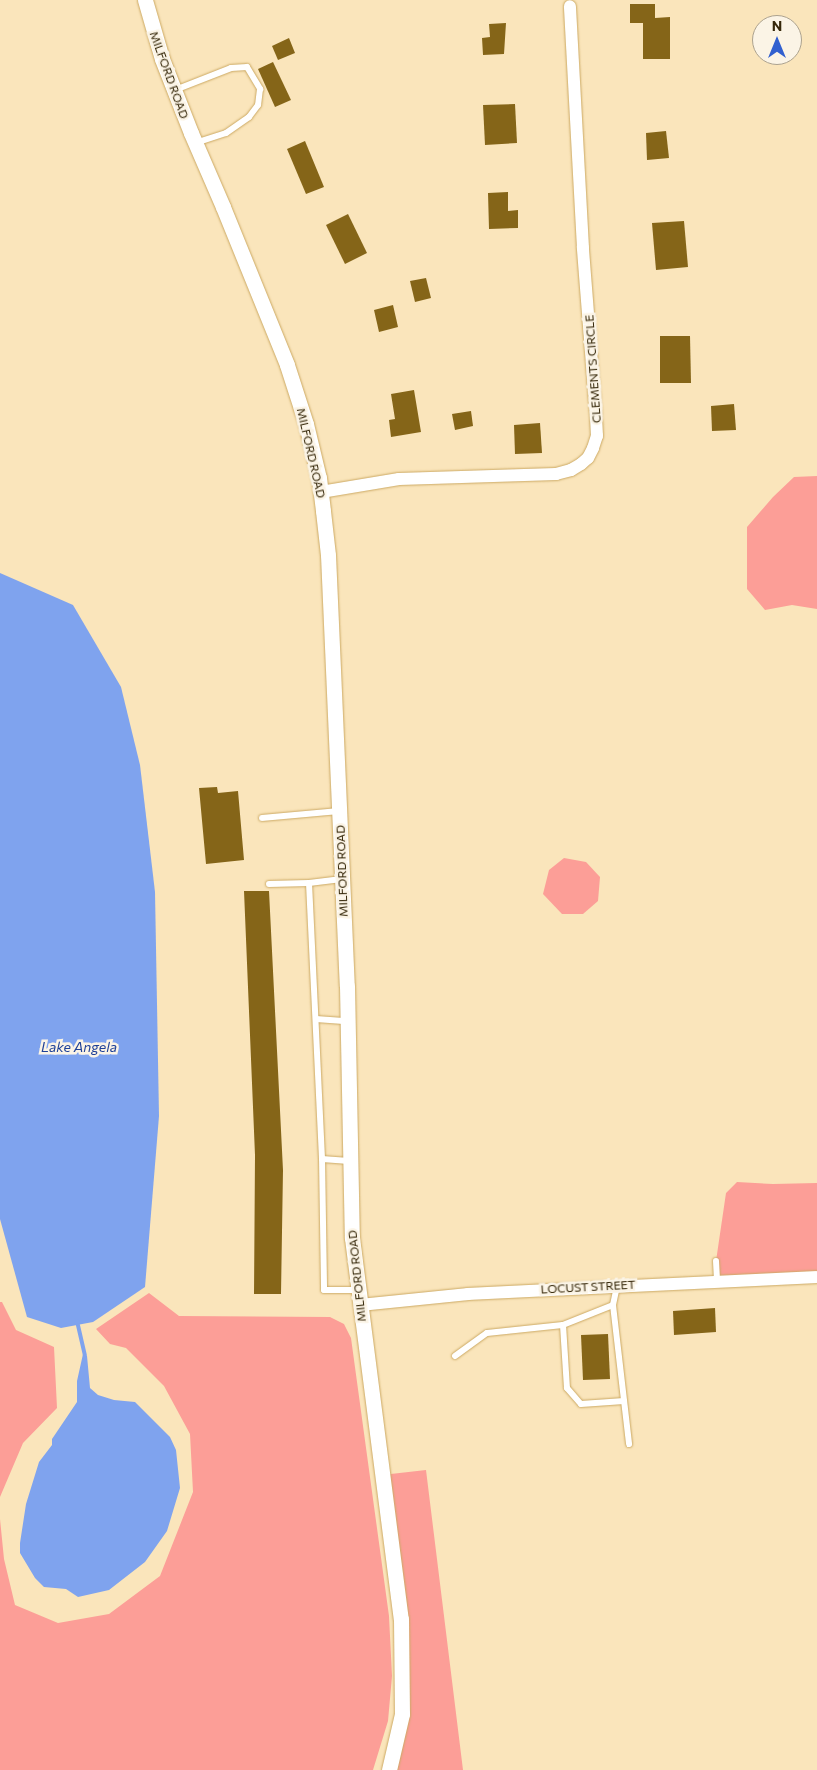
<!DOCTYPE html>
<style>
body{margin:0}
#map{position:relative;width:817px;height:1770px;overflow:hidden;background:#fae5bb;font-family:Commissioner,sans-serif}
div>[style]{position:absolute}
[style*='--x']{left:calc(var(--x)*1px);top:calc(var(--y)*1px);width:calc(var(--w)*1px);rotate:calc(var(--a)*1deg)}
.green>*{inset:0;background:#fc9e97}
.water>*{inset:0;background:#7fa3ee}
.stream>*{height:4px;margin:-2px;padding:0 2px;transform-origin:2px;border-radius:2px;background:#7fa3ee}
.building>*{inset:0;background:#856518}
.roads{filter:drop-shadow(0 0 1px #cca963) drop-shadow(0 0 1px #cca963)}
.service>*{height:6px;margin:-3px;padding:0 3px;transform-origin:3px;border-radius:3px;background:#fff}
.minor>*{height:12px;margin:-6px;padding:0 6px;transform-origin:6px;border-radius:6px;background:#fff}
.tertiary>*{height:15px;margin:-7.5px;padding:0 7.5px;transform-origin:7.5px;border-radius:7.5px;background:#fff}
span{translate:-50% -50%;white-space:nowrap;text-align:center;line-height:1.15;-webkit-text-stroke:5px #fbf4e6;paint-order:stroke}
.street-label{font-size:12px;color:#36280a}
.water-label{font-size:14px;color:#1f4197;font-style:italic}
.north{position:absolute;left:752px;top:15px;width:50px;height:50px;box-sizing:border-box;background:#fbf4e6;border:1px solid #aca28e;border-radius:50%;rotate:0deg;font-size:14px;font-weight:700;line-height:20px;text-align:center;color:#36280a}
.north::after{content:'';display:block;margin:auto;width:18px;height:22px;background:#3260cf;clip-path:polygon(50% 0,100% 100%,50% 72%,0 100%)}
</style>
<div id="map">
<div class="green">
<i style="clip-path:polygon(817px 476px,817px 609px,792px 605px,765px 610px,747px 589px,747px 527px,773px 497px,794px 477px)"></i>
<i style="clip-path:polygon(564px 858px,586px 862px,600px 877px,598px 901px,583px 914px,562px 914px,543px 894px,549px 870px)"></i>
<i style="clip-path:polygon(737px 1182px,773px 1184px,817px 1183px,817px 1277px,717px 1281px,716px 1261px,726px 1193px)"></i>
<i style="clip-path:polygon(149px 1293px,179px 1316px,330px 1317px,344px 1324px,351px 1338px,389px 1616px,392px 1676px,388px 1721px,373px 1770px,0 1770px,0 1519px,4px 1559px,15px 1605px,58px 1623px,109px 1614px,160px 1576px,193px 1492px,190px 1434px,164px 1386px,126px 1348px,110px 1344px,96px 1329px)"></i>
<i style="clip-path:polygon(0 1302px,2px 1302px,16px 1330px,54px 1347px,57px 1408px,23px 1443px,0 1497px)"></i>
<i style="clip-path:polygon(426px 1470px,463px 1770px,389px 1770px,402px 1714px,382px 1475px)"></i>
</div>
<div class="water">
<i style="clip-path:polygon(0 573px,73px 605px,121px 687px,140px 765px,155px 892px,159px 1116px,145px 1287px,93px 1322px,61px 1328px,27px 1317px,0 1219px)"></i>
<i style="clip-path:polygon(83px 1354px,87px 1356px,90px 1388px,98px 1395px,114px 1400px,135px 1402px,170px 1437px,176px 1450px,180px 1488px,167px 1531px,145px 1562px,109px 1590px,78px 1597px,66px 1589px,44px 1587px,35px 1578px,20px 1553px,20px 1543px,26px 1504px,39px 1462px,52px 1445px,52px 1439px,77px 1402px,77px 1381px)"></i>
</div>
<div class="stream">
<i style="--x:77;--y:1321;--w:35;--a:77"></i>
</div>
<div class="building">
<i style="clip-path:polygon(630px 4px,655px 4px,655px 18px,670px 17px,670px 59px,643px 59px,643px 23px,630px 23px)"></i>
<i style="clip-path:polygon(506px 23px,504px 54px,483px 55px,482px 38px,490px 37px,489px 24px)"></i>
<i style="clip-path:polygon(289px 38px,295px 53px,278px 60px,272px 46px)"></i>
<i style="clip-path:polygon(273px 62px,291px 100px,275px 107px,258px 69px)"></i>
<i style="clip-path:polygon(515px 104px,517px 143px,485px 145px,483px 105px)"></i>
<i style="clip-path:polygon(666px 131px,669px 158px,647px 160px,646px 133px)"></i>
<i style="clip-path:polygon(305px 141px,324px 187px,306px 194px,287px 149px)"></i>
<i style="clip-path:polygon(508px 192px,508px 211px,518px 210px,518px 228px,489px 229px,488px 193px)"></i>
<i style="clip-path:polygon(348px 214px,367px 253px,345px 264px,326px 225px)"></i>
<i style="clip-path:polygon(684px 221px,688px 267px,656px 270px,652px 223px)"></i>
<i style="clip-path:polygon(426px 278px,431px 298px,415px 302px,410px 281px)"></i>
<i style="clip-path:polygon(393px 305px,398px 327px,379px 332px,374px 310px)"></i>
<i style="clip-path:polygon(660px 336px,690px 336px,691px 383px,660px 383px)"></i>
<i style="clip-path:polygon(414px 390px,421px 432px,391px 437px,389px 420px,395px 419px,391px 394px)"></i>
<i style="clip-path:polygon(734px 404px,736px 430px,712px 431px,711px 406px)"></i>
<i style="clip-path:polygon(471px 411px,473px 426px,455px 430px,452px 414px)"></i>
<i style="clip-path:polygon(540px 423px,542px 453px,515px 454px,514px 425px)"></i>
<i style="clip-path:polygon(217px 787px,218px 793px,238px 791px,244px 860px,206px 864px,199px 788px)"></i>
<i style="clip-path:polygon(244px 891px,269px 891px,283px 1170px,281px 1294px,254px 1294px,255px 1155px)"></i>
<i style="clip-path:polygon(715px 1308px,716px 1332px,674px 1335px,673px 1311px)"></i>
<i style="clip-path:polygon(608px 1334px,610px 1379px,583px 1380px,581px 1335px)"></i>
</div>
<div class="roads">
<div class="service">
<i style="--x:175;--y:90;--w:60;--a:-21.4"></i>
<i style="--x:231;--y:68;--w:16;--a:-4"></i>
<i style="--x:247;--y:67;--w:26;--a:59"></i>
<i style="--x:260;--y:89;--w:16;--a:97"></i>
<i style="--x:258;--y:105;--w:15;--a:127"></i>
<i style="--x:249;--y:117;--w:28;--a:145"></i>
<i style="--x:226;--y:133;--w:32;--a:162"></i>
<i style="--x:262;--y:818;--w:77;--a:-5.2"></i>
<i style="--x:309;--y:883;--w:276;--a:87.3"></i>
<i style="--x:322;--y:1159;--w:27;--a:4"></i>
<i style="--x:269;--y:884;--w:40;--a:-1.4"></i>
<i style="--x:309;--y:883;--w:33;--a:-7"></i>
<i style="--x:316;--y:1019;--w:31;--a:4"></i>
<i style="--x:322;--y:1158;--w:132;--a:89.1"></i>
<i style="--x:324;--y:1290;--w:34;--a:0"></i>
<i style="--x:716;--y:1261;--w:20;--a:87"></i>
<i style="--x:617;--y:1286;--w:19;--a:102"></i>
<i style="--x:613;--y:1305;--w:140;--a:83.4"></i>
<i style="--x:613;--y:1305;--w:54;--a:158.2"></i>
<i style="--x:563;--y:1325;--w:63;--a:86.4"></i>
<i style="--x:567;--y:1388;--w:21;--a:49"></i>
<i style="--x:581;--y:1404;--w:43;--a:-4"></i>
<i style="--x:455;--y:1356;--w:39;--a:-36"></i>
<i style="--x:487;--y:1333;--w:76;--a:-6"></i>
</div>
<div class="minor">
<i style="--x:321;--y:492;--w:79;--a:-9.5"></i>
<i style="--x:399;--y:479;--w:157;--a:-1.8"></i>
<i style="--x:556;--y:474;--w:16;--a:-15"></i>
<i style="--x:571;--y:470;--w:12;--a:-31"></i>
<i style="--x:581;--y:464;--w:9;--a:-41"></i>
<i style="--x:588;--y:458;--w:11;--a:-63"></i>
<i style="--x:593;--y:448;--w:13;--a:-72"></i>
<i style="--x:597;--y:436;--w:21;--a:-93"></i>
<i style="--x:596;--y:415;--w:168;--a:-94.5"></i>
<i style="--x:583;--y:248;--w:242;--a:-93.1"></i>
<i style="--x:360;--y:1305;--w:109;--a:-5.8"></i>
<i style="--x:468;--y:1294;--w:349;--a:-2.8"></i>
</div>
<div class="tertiary">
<i style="--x:145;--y:0;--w:61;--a:73.9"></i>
<i style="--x:162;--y:59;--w:79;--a:68.6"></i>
<i style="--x:191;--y:133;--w:81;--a:66.6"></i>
<i style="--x:223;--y:207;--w:170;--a:67.9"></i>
<i style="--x:287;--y:365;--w:62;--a:72.1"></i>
<i style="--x:306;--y:424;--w:56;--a:76.5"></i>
<i style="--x:319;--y:478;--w:33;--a:83"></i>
<i style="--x:323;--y:511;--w:44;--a:83.5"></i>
<i style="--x:328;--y:555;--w:431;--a:87.5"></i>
<i style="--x:347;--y:986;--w:252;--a:88.9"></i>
<i style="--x:352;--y:1238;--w:384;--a:82.7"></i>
<i style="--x:401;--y:1619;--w:95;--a:89.4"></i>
<i style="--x:402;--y:1714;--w:57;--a:103.1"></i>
</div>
</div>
<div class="street-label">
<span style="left:169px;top:75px;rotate:70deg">MILFORD ROAD</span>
<span style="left:593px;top:369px;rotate:-94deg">CLEMENTS CIRCLE</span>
<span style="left:311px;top:453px;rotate:77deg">MILFORD ROAD</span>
<span style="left:342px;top:871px;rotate:-92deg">MILFORD ROAD</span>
<span style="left:357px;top:1276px;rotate:-96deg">MILFORD ROAD</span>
<span style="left:588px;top:1287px;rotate:-3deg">LOCUST STREET</span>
</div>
<div class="water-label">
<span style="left:79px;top:1047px">Lake Angela</span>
</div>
<div class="north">N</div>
</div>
